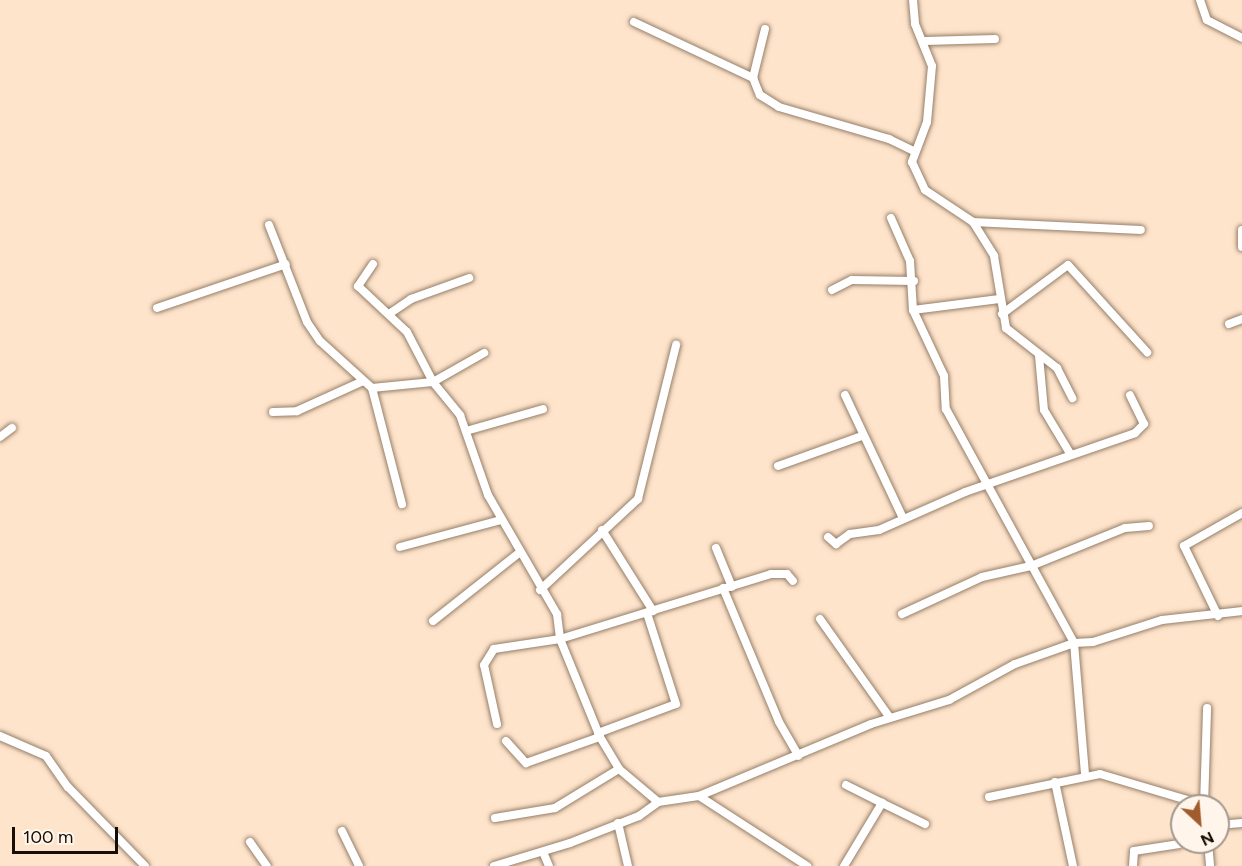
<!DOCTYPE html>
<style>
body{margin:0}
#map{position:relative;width:1242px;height:866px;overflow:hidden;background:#fee4cb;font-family:Figtree,sans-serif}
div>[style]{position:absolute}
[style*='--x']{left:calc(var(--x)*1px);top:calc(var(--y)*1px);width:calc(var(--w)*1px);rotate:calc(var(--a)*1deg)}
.roads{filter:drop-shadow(0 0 2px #967e68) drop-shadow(0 0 2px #967e68)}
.street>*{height:8px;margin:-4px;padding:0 4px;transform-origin:4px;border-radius:4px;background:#fff}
span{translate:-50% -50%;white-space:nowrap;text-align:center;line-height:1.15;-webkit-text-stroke:4.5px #fff5ea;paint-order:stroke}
.north{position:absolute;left:1170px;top:794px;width:60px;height:60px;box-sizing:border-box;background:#fff5ea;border:2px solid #a2988e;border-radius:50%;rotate:154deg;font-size:16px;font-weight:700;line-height:24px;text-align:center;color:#160d05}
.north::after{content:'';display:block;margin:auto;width:21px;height:27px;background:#a15c2e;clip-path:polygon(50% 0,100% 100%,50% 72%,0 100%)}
.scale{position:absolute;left:12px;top:827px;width:106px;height:27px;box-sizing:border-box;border:3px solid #160d05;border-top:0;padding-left:8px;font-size:18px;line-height:21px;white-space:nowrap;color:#160d05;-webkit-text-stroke:4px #fff5ea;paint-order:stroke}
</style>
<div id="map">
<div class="roads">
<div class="street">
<i style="--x:913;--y:0;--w:24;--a:85"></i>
<i style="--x:915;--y:24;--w:45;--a:68"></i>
<i style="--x:932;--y:66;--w:56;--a:95.1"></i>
<i style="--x:927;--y:122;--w:43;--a:110.6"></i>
<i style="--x:912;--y:162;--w:31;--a:65"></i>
<i style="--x:925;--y:190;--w:58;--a:33.7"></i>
<i style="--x:973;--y:222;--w:168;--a:2.7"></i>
<i style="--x:1200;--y:0;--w:21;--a:71"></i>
<i style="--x:1207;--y:20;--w:39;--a:27"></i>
<i style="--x:634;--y:22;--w:132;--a:25.2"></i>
<i style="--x:765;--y:29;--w:50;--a:103.8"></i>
<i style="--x:753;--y:78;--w:18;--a:68"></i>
<i style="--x:760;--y:95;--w:22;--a:32"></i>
<i style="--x:779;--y:107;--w:115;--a:16.2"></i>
<i style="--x:889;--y:139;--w:28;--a:26"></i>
<i style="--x:925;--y:41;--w:70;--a:-1.6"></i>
<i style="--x:891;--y:218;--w:47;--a:66.2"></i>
<i style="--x:910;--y:261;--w:49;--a:86.5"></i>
<i style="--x:913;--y:310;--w:73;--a:64.8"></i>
<i style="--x:944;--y:376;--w:33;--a:87"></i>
<i style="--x:946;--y:409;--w:267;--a:61.3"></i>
<i style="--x:1074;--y:643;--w:132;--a:85.2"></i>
<i style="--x:973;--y:222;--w:40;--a:58"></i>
<i style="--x:994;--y:256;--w:73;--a:80.5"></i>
<i style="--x:1006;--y:328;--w:65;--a:38.1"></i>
<i style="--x:1057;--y:368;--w:34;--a:63"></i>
<i style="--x:269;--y:225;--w:104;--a:68.6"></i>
<i style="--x:307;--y:322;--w:23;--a:56"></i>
<i style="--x:320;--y:341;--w:70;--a:42.1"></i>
<i style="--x:372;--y:388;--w:61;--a:-5.6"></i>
<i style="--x:433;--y:382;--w:59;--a:-29.6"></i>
<i style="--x:1242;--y:230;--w:17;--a:90"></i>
<i style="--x:373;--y:264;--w:27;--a:124"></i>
<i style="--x:358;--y:286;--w:67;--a:43.2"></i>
<i style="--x:407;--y:332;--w:56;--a:62.5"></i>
<i style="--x:433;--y:382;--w:43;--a:50.7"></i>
<i style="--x:460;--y:415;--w:85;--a:70.7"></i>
<i style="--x:488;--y:495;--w:138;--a:59.9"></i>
<i style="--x:557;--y:614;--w:25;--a:83"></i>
<i style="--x:560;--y:639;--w:106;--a:67.8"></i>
<i style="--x:600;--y:737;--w:37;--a:59"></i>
<i style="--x:619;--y:769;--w:51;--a:40.2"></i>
<i style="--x:832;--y:290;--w:22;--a:-27"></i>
<i style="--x:852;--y:280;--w:62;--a:0.9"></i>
<i style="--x:157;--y:308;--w:136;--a:-18.8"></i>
<i style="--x:913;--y:310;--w:87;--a:-7.3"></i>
<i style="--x:389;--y:314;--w:27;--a:-34"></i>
<i style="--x:411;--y:299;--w:62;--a:-19.9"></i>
<i style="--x:1002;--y:314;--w:82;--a:-36.6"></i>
<i style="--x:1068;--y:265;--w:118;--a:47.8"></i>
<i style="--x:1229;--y:324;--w:14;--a:-21"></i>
<i style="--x:1039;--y:356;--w:54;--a:84.7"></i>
<i style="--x:1044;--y:410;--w:52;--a:59"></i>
<i style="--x:372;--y:388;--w:120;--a:75.5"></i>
<i style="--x:845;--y:395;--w:136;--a:64.8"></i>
<i style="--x:273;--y:412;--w:24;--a:-2"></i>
<i style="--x:297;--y:411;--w:72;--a:-24.4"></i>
<i style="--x:466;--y:431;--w:80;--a:-15.9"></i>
<i style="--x:0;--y:437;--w:15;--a:-37"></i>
<i style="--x:778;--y:466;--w:89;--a:-19.7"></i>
<i style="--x:602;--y:530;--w:96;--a:57.8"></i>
<i style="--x:828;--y:537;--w:11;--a:41"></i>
<i style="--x:836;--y:544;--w:17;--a:-36"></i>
<i style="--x:850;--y:534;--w:29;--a:-8"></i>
<i style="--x:879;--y:530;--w:94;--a:-23.8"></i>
<i style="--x:965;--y:492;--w:180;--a:-19.1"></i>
<i style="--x:1135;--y:433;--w:13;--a:-45"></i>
<i style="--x:1144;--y:424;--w:32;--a:-116"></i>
<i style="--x:400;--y:547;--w:105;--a:-15"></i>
<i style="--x:716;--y:548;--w:42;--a:67.7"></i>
<i style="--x:723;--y:588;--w:145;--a:67.3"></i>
<i style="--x:779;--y:722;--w:39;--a:60"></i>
<i style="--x:540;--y:590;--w:134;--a:-42.9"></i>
<i style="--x:638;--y:499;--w:159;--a:-76.1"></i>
<i style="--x:902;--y:614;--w:88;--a:-24.8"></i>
<i style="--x:982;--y:577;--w:50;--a:-12.7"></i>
<i style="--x:1031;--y:566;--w:101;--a:-22"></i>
<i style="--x:1125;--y:528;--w:24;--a:-5"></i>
<i style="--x:1218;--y:616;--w:78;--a:-115.9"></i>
<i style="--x:1184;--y:546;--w:67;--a:-29.6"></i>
<i style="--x:820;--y:619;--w:121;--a:54.7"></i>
<i style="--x:433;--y:621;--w:111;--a:-38.4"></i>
<i style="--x:497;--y:724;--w:60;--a:-102.4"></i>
<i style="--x:484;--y:665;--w:19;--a:-58"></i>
<i style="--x:494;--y:649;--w:67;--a:-8.6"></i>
<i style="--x:560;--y:639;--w:221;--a:-17.1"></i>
<i style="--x:771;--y:574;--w:16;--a:0"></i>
<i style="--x:787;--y:574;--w:9;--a:49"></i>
<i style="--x:598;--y:733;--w:83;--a:-20.4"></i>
<i style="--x:676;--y:704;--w:96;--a:-107.7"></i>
<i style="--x:0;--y:736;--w:50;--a:23.5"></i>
<i style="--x:46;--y:756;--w:38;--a:55"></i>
<i style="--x:68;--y:787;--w:110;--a:45.7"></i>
<i style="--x:506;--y:741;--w:30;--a:48"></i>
<i style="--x:526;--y:763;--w:78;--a:-19.4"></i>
<i style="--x:1055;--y:782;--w:86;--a:77.9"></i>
<i style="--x:846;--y:785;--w:40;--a:26.6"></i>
<i style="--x:699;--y:796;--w:129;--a:32.9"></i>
<i style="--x:989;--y:797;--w:113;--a:-11.7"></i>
<i style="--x:1100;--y:774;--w:109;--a:16.6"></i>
<i style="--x:1204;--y:806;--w:98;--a:-88.2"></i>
<i style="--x:495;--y:818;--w:61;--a:-9.5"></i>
<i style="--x:555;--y:808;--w:75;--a:-31.4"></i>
<i style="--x:618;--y:823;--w:44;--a:76.9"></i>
<i style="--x:1218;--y:825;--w:24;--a:-5"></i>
<i style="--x:342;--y:831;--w:39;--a:64"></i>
<i style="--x:250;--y:842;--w:29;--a:55"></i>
<i style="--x:1208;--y:842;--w:24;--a:85"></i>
<i style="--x:543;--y:852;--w:15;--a:67"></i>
<i style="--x:494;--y:866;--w:79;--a:-16.8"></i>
<i style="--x:570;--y:843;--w:74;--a:-21.4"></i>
<i style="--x:639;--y:816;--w:24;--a:-36"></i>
<i style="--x:658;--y:802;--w:41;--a:-8.3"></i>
<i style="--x:699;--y:796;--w:186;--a:-22.7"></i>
<i style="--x:871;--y:724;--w:82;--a:-17.1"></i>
<i style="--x:949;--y:700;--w:75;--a:-28.6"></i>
<i style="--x:1015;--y:664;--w:63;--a:-19.6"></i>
<i style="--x:1074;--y:643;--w:19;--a:-3"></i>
<i style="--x:1093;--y:642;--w:72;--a:-17.7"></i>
<i style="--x:1162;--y:620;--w:81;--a:-6.4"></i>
<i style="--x:844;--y:866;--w:74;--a:-58.9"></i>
<i style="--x:882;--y:803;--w:48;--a:26"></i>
<i style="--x:1133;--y:866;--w:15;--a:-86"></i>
<i style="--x:1134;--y:851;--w:46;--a:-8.8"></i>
</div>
</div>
<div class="north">N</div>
<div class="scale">100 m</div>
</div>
